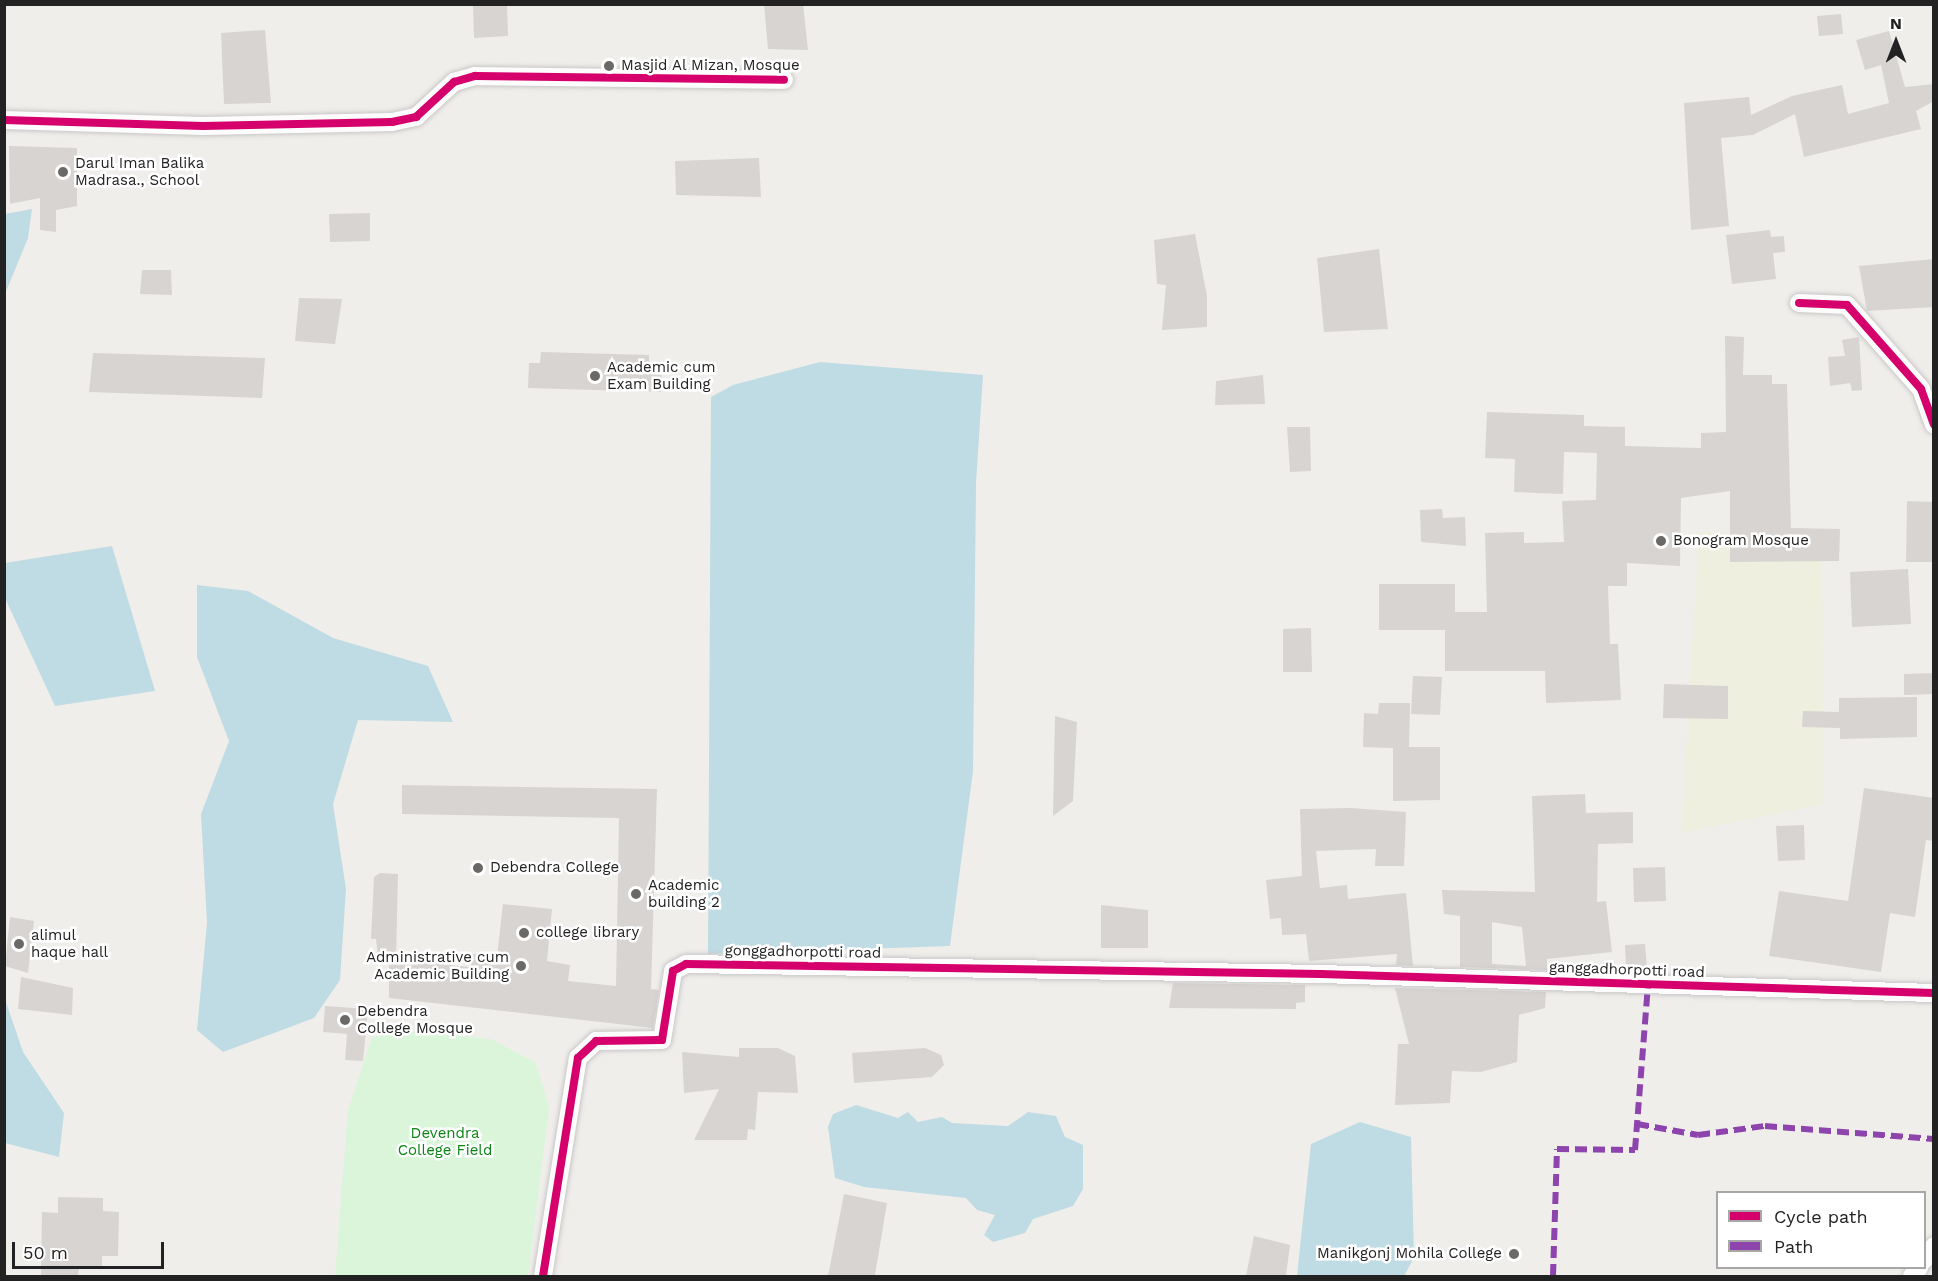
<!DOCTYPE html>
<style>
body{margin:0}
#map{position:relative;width:1938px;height:1281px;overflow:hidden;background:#f0eeeb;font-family:"Work Sans",sans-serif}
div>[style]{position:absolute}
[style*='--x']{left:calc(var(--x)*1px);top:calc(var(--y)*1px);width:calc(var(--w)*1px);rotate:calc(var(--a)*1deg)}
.farmland>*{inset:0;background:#efefdf}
.park>*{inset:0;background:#daf5da}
.water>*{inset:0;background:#bfdbe3}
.building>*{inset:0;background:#d7d4d2}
.roads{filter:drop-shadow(0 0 2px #c9c8c7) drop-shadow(0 0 2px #c9c8c7)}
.minor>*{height:18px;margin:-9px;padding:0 9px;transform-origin:9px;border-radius:9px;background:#fdfcfc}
.quiet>*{height:6px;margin-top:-3px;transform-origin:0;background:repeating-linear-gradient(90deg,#8e44ad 0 12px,transparent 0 18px)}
.cycleway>*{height:8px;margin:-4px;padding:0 4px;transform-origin:4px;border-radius:4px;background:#d6006c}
.dots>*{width:16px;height:16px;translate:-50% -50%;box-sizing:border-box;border:3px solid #fff;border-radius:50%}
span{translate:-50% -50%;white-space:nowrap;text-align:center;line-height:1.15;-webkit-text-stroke:5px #fff;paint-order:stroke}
.poi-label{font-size:15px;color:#222}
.left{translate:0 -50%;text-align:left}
.right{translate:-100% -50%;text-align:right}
.street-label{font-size:15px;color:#222}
.park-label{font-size:15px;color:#0c8416}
.frame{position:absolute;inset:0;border:6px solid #222;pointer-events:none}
.legend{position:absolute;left:1716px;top:1191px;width:210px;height:78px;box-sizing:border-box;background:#fff;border:2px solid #a7a7a7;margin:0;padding:8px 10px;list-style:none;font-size:18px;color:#222}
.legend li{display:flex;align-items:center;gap:12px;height:30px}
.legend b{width:30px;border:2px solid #a7a7a7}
.north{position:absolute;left:1866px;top:12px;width:60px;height:60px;-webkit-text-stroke:4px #fff;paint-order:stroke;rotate:0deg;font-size:16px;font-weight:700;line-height:24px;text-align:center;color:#222}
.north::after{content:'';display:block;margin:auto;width:21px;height:27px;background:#222;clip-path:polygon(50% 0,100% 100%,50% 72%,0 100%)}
.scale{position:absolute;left:12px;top:1242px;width:152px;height:27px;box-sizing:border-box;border:3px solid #222;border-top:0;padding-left:8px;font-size:18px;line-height:21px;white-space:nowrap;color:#222;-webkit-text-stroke:4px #fff;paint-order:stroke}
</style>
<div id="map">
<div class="farmland">
<i style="clip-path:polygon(1699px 532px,1822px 538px,1824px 804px,1681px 833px)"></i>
</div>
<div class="park">
<i style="clip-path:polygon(412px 1031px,491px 1039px,536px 1063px,549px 1108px,528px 1276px,335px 1276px,348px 1110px,372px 1037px)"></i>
</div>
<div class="water">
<i style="clip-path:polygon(32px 209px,28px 238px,5px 294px,5px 214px)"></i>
<i style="clip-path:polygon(820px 362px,983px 375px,976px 483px,973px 771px,950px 946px,708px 954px,711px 397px,733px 385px)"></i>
<i style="clip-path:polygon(112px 546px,155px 691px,55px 706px,5px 598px,5px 563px)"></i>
<i style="clip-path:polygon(197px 585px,248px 591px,333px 638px,428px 666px,453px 722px,358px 720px,333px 804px,346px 889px,340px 980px,314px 1018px,223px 1052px,197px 1030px,207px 923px,201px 814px,229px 741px,197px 657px)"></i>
<i style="clip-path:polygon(5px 999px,23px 1052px,64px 1113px,59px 1157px,5px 1143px)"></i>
<i style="clip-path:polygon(856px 1105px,898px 1118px,908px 1112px,918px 1122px,942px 1117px,952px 1123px,1008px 1126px,1028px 1112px,1056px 1116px,1065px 1137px,1083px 1145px,1083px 1189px,1073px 1206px,1033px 1219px,1025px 1233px,993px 1242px,984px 1235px,995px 1215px,977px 1210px,966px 1198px,864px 1187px,835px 1178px,828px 1127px,833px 1114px)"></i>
<i style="clip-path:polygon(1360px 1122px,1411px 1137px,1414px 1258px,1404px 1276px,1297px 1276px,1311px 1144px)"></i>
</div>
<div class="building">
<i style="clip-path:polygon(473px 4px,507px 4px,508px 36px,474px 38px)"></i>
<i style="clip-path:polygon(764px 4px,803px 4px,808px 50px,768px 49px)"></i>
<i style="clip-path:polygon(1841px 14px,1843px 34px,1819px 36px,1817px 16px)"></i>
<i style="clip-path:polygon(265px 30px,271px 103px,224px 104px,221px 33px)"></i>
<i style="clip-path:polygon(1889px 31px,1905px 87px,1934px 84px,1934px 101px,1916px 111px,1921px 129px,1804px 157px,1795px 114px,1753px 135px,1721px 138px,1729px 226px,1691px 230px,1684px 103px,1749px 97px,1751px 115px,1792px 96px,1842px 85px,1848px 114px,1889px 103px,1881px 65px,1865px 70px,1856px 40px)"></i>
<i style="clip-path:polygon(9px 146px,77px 148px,77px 206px,56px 210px,56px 232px,40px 230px,40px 198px,10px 204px)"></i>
<i style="clip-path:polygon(759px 158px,761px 197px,676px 195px,675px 161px)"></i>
<i style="clip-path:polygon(370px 213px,370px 241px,330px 242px,329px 214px)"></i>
<i style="clip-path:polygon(1770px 230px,1771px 237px,1784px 236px,1785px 252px,1773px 253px,1776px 279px,1732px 284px,1726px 235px)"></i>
<i style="clip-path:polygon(1195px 234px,1207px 296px,1207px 327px,1162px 330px,1166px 285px,1157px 284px,1154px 240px)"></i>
<i style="clip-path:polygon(1379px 249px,1388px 329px,1324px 332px,1317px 258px)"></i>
<i style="clip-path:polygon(1934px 259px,1934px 307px,1867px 311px,1859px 266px)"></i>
<i style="clip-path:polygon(142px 270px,171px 270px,172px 295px,140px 294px)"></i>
<i style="clip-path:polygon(299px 298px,342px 299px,335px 344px,295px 341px)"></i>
<i style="clip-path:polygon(1725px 336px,1744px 337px,1743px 375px,1772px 375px,1772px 384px,1787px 384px,1791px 528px,1840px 529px,1839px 561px,1730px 562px,1730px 491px,1681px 498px,1680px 566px,1627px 563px,1627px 586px,1608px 586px,1610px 644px,1618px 644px,1621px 700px,1546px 703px,1545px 671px,1445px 671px,1445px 630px,1379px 630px,1379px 584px,1455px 584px,1455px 612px,1487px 612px,1485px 533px,1524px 532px,1524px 543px,1564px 542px,1562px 501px,1596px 500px,1597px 453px,1564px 452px,1563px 494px,1514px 492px,1515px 459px,1485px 458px,1487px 412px,1584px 415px,1584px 426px,1625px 427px,1625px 446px,1701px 448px,1701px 433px,1726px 432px)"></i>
<i style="clip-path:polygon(1859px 337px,1862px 390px,1852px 391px,1850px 383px,1830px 386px,1828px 357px,1845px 356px,1842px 340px)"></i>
<i style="clip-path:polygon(541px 352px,649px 355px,649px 363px,662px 364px,661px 392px,528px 388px,529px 363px,540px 363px)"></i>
<i style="clip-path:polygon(93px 353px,265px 358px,262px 398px,89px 392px)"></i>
<i style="clip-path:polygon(1263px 375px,1265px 404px,1215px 405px,1216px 381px)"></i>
<i style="clip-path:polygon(1287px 427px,1310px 427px,1311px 471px,1290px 472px)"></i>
<i style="clip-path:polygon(1907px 501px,1934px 502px,1934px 562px,1906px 562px)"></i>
<i style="clip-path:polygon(1442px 509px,1443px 518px,1465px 517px,1466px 546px,1421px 542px,1420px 510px)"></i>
<i style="clip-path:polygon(1908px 569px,1911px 624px,1852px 627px,1850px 572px)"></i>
<i style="clip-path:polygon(1311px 628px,1312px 672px,1283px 672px,1283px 629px)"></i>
<i style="clip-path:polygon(1934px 673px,1934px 694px,1904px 695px,1904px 674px)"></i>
<i style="clip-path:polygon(1413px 676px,1442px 677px,1440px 715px,1411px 714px)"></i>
<i style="clip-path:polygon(1664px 684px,1728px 686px,1728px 719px,1663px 718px)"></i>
<i style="clip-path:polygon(1917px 697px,1917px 737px,1840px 739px,1840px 728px,1802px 727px,1803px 711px,1839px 712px,1839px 698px)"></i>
<i style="clip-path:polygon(1379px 703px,1410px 703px,1409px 747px,1440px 747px,1440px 800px,1393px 801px,1393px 748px,1363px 747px,1364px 713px,1378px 714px)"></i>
<i style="clip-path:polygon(1055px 716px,1077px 722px,1073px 801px,1053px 816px)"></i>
<i style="clip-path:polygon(402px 785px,657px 789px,651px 989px,659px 990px,653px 1028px,389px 998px,389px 960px,471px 967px,472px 954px,497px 956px,503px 904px,552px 909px,547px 961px,570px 965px,568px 981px,616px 986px,619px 818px,402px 814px)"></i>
<i style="clip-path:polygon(1864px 788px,1934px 798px,1934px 841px,1926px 840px,1915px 917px,1890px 913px,1881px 972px,1769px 956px,1779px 891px,1848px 901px)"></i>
<i style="clip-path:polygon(evenodd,1585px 794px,1586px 813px,1633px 812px,1633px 843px,1598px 844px,1597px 902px,1606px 901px,1612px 952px,1547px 959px,1547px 970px,1460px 967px,1460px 916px,1444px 914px,1442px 890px,1535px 892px,1532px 796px,1585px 794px,1492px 922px,1522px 927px,1526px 966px,1492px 964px,1492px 922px)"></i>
<i style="clip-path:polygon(1351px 808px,1406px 812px,1404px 866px,1375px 866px,1376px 849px,1316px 851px,1320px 888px,1347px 885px,1348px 899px,1406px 893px,1413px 966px,1396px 965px,1397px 954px,1309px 961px,1306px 934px,1282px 935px,1281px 918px,1270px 919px,1266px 880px,1302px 876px,1300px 809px)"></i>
<i style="clip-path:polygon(1804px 825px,1805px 860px,1778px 861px,1776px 826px)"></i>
<i style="clip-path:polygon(1665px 867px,1666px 901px,1634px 902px,1633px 868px)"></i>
<i style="clip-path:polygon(380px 873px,398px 874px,396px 958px,378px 957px,376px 939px,371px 939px,374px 877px)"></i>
<i style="clip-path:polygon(1101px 905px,1148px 910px,1148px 948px,1101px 948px)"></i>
<i style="clip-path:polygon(10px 917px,34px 921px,28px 973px,5px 966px)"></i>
<i style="clip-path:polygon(1645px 944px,1647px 969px,1626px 970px,1625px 945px)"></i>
<i style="clip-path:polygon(21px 977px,73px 988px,72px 1015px,18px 1009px)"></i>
<i style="clip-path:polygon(1173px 983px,1305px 985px,1305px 1002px,1296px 1003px,1296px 1009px,1169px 1008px)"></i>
<i style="clip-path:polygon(1395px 988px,1546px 992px,1545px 1008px,1519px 1015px,1517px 1062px,1481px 1072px,1452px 1071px,1450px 1103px,1395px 1105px,1398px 1044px,1409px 1044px)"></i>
<i style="clip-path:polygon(325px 1006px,368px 1009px,363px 1061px,345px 1060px,347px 1034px,323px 1032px)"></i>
<i style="clip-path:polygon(739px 1048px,778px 1048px,795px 1056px,798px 1093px,758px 1092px,755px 1130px,748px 1129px,747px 1140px,694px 1140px,719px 1089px,684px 1093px,682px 1052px,739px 1057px)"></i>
<i style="clip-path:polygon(925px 1048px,941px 1055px,944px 1065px,932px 1077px,854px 1083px,852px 1053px)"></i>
<i style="clip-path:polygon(844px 1194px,887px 1203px,875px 1275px,828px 1276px)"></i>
<i style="clip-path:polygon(58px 1197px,103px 1198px,103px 1211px,119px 1212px,118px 1256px,102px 1256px,102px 1269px,79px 1269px,78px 1276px,41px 1276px,42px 1212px,58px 1213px)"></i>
<i style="clip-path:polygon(1254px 1236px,1290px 1245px,1286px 1276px,1246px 1276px)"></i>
</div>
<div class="roads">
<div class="minor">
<i style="--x:4;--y:120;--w:199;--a:1.7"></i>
<i style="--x:203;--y:126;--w:189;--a:-1.2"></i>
<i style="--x:392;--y:122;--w:25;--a:-12"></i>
<i style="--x:416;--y:117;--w:52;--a:-42.6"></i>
<i style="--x:454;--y:82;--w:22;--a:-16"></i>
<i style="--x:475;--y:76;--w:309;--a:0.7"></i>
<i style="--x:1799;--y:303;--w:48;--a:2.4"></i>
<i style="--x:1847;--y:305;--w:112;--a:48.6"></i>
<i style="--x:1921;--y:389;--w:38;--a:70"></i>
<i style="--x:1924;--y:1260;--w:17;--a:-54"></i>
<i style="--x:543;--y:1276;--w:221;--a:-80.9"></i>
<i style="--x:578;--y:1058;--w:25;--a:-43"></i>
<i style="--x:596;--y:1041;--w:66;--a:-0.9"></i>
<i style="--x:662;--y:1040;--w:70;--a:-80.9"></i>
<i style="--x:673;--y:971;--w:15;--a:-28"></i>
<i style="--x:686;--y:964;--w:635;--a:0.9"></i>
<i style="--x:1321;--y:974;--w:613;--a:1.78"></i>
<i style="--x:1912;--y:1276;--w:11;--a:-49"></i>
</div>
</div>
<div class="quiet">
<i style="--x:1637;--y:1124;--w:62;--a:10.2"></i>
<i style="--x:1698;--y:1135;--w:68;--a:-7.7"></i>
<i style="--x:1765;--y:1126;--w:169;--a:4.4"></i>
<i style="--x:1553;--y:1276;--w:127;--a:-88.2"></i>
<i style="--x:1557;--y:1149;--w:78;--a:0.7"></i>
<i style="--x:1635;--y:1150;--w:167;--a:-85.5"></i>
</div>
<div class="cycleway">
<i style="--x:4;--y:120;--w:199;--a:1.7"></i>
<i style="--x:203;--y:126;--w:189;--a:-1.2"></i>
<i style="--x:392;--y:122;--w:25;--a:-12"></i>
<i style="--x:416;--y:117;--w:52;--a:-42.6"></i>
<i style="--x:454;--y:82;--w:22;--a:-16"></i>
<i style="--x:475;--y:76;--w:309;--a:0.7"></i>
<i style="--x:1799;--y:303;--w:48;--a:2.4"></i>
<i style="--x:1847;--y:305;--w:112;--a:48.6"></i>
<i style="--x:1921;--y:389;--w:38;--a:70"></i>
<i style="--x:543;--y:1276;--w:221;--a:-80.9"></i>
<i style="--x:578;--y:1058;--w:25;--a:-43"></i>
<i style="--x:596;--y:1041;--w:66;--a:-0.9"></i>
<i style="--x:662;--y:1040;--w:70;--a:-80.9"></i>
<i style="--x:673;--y:971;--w:15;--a:-28"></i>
<i style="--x:686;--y:964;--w:635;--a:0.9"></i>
<i style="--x:1321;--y:974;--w:613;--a:1.78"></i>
</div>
<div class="dots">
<i style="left:609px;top:66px;background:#6a6968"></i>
<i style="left:63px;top:172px;background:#6a6968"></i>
<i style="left:595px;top:376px;background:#6a6968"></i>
<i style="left:1661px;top:541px;background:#6a6968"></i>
<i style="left:478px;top:868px;background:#6a6968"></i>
<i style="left:636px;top:894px;background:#6a6968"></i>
<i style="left:524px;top:933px;background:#6a6968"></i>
<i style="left:19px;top:944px;background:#6a6968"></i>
<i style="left:521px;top:966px;background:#6a6968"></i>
<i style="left:345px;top:1020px;background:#6a6968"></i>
<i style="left:1514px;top:1254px;background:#6a6968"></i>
</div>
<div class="poi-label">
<span class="left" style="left:621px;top:66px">Masjid Al Mizan, Mosque</span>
<span class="left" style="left:75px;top:172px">Darul Iman Balika<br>Madrasa., School</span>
<span class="left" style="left:607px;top:376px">Academic cum<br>Exam Building</span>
<span class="left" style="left:1673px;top:541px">Bonogram Mosque</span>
<span class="left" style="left:490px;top:868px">Debendra College</span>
<span class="left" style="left:648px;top:894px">Academic<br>building 2</span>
<span class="left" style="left:536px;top:933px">college library</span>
<span class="left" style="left:31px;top:944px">alimul<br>haque hall</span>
<span class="right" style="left:509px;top:966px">Administrative cum<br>Academic Building</span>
<span class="left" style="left:357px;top:1020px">Debendra<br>College Mosque</span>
<span class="right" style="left:1502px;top:1254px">Manikgonj Mohila College</span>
</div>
<div class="street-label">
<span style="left:803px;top:952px;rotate:1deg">gonggadhorpotti road</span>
<span style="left:1627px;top:970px;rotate:2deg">ganggadhorpotti road</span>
</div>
<div class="park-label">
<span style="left:445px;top:1142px">Devendra<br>College Field</span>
</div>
<div class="frame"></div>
<ul class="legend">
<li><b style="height:8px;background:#d6006c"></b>Cycle path</li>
<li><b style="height:8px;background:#8e44ad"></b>Path</li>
</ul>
<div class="north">N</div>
<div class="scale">50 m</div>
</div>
